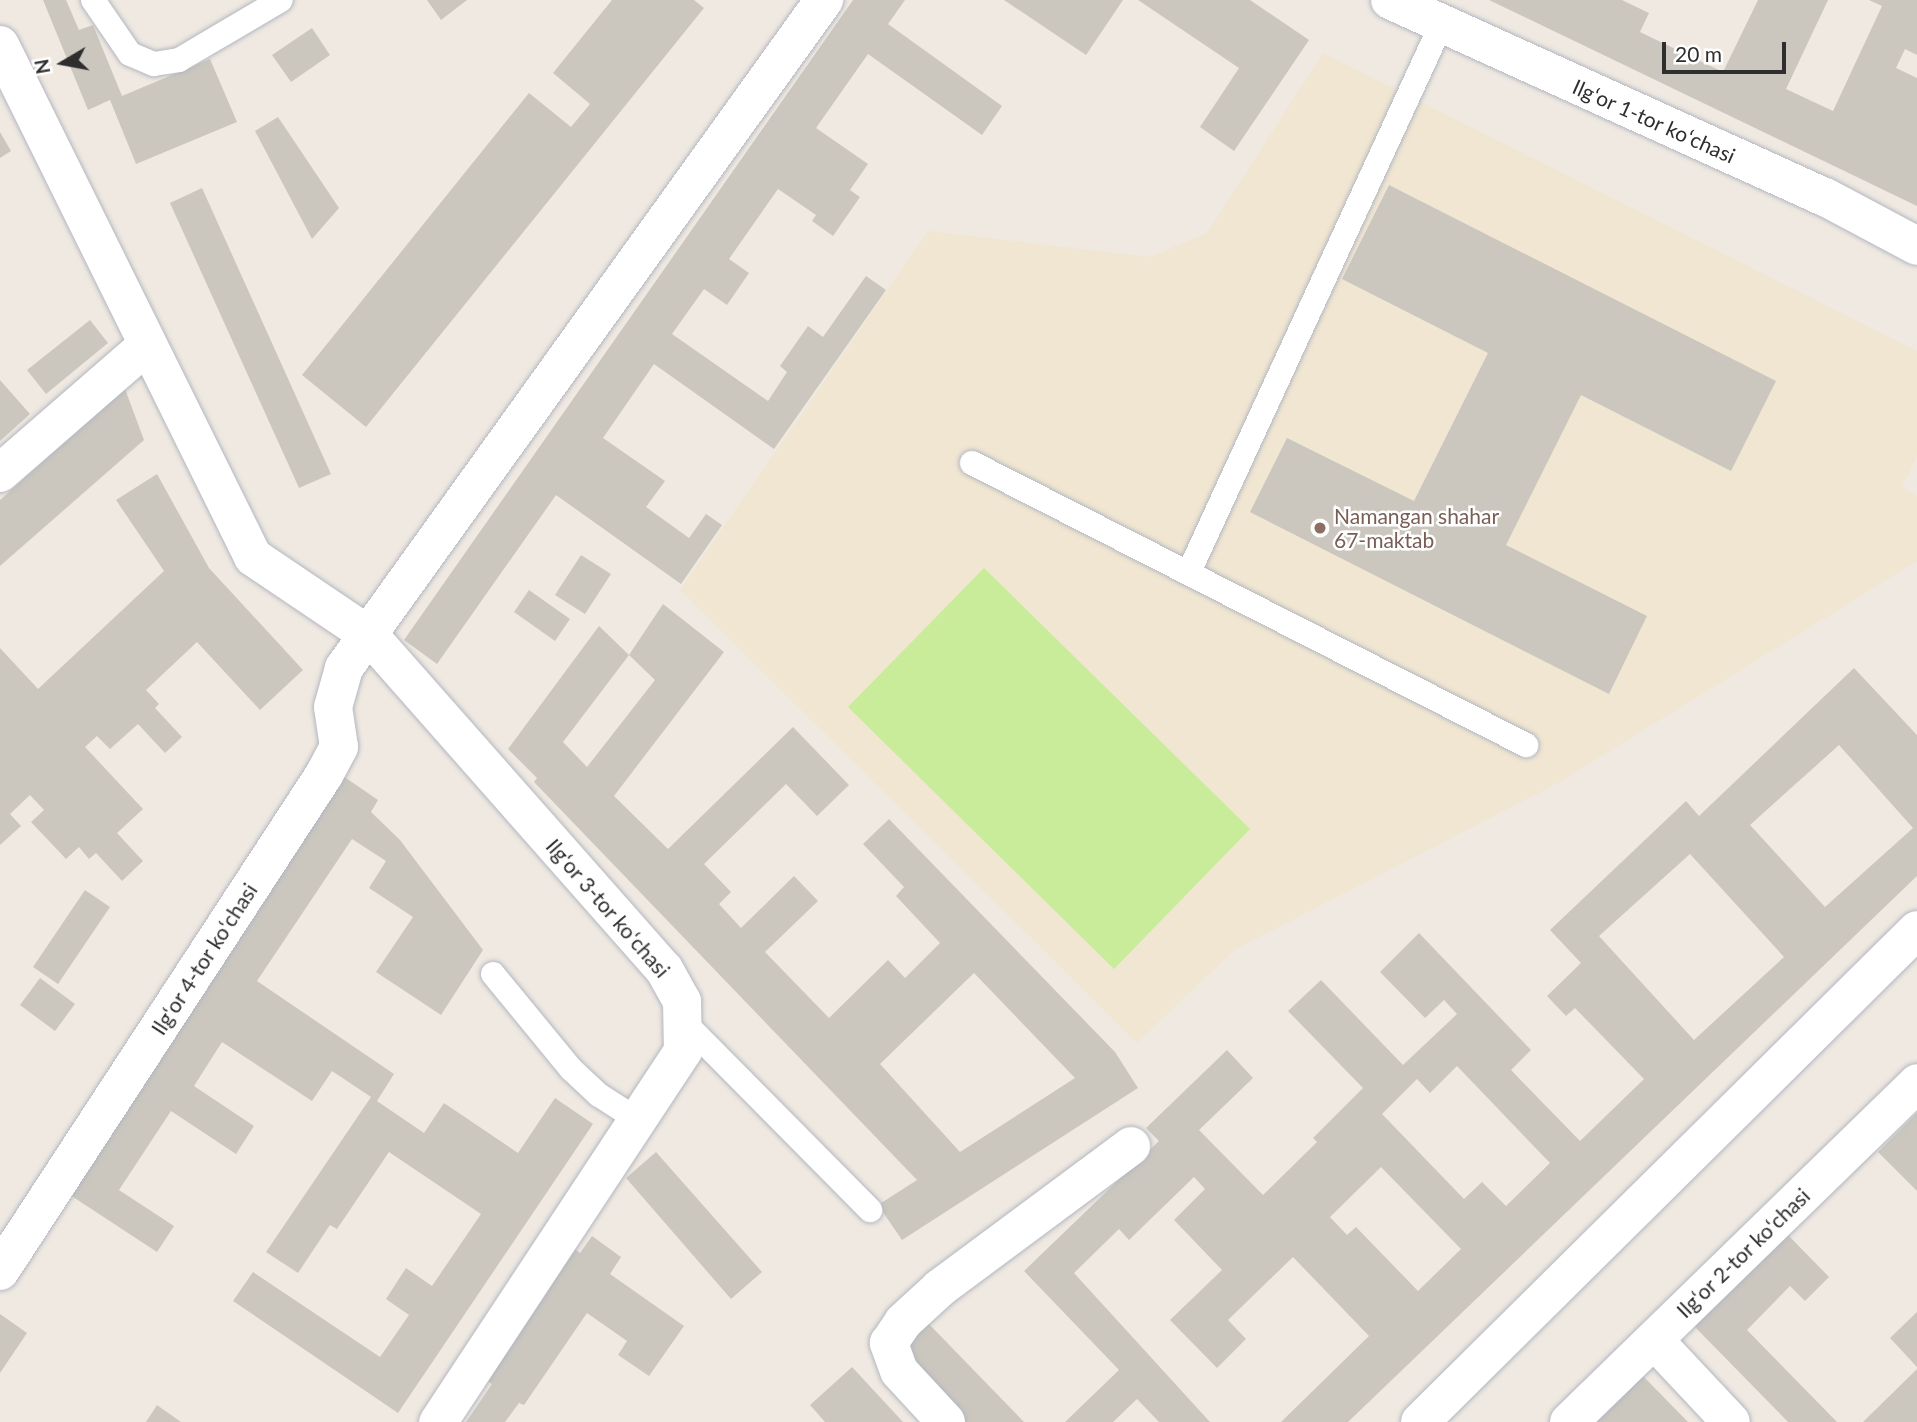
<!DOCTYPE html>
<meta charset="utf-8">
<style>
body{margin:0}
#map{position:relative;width:1917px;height:1422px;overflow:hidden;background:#efe9e1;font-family:Lato,sans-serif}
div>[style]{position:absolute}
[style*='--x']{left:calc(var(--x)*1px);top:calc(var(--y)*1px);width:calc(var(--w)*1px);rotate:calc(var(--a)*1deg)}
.education>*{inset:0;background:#f0e6d1}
.pitch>*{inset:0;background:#c9ec9a}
.building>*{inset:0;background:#cbc7bf}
.roads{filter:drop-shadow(0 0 2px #b4b7c1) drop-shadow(0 0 2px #b4b7c1)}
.service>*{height:24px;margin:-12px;padding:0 12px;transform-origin:12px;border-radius:12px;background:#fff}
.minor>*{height:38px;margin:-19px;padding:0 19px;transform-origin:19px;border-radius:19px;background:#fff}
.dots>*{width:19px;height:19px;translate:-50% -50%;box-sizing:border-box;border:4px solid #fff;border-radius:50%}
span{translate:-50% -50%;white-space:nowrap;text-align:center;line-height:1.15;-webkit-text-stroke:5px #fff;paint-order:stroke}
.street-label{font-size:21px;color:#2e2e2e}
.education-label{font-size:21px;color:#785e54}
.left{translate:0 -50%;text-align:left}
.north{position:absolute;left:28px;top:28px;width:70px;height:70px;-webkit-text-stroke:5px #fff;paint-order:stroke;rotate:260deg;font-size:19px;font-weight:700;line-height:28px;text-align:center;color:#2e2e2e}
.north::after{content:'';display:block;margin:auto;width:24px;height:32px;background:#2e2e2e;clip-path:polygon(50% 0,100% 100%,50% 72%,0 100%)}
.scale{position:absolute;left:1662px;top:42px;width:124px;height:32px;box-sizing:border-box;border:4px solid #2e2e2e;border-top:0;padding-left:9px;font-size:21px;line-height:24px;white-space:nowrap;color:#2e2e2e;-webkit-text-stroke:5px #fff;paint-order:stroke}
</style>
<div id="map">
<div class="education">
<i style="clip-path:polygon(1323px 53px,1917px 351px,1917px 457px,1902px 487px,1917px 496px,1917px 561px,1558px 783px,1234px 950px,1137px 1043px,680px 590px,928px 231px,1150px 257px,1207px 233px)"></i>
</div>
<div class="pitch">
<i style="clip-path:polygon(984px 568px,1250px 829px,1114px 969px,848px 707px)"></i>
</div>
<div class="building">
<i style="clip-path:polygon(43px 0,66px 0,79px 30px,93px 25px,122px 96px,210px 59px,237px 122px,136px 164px,110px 100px,88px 110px)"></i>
<i style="clip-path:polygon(427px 0,467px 0,441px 20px)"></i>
<i style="clip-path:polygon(612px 0,694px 0,704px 8px,366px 427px,302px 375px,529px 93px,571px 127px,590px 104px,553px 73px)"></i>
<i style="clip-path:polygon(853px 0,905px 0,888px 24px,1002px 106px,982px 135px,868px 54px,816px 128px,868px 164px,850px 190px,860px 197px,833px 236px,812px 221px,816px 215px,778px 189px,729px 259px,749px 273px,727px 305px,704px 289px,672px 334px,768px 401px,787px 372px,780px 366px,808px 326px,823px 337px,866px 276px,886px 290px,774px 449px,654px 364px,603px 438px,665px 481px,646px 507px,689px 538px,706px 514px,722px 525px,681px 584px,556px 495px,437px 664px,404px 640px)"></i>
<i style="clip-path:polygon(1004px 0,1123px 0,1086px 55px)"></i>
<i style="clip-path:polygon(1138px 0,1250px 0,1309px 40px,1234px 151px,1200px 127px,1239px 68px)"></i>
<i style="clip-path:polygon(1489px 0,1622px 0,1649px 13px,1640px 32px,1723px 72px,1758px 0,1828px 0,1786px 89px,1833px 111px,1882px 6px,1869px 0,1917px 0,1917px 55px,1905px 49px,1896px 68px,1917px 78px,1917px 206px)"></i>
<i style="clip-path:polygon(312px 28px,330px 55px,291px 82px,272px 55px)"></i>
<i style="clip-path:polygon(278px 117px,339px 208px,312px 239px,255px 131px)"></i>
<i style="clip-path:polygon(0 132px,11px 151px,0 158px)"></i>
<i style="clip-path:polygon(1389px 185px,1776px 381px,1731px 471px,1581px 395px,1506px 545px,1647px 616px,1609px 694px,1250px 512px,1287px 438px,1414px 501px,1488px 353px,1342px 279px)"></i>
<i style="clip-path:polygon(202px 188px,331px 474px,299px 488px,170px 203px)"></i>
<i style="clip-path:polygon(90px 320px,108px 343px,46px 394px,27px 370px)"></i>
<i style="clip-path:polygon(0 380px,30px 414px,0 441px)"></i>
<i style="clip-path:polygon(125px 389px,144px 440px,0 566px,0 500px)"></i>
<i style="clip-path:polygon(157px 474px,209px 568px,303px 670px,260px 710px,197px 642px,146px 690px,159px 704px,155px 708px,182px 737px,165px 753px,138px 724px,110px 749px,97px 736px,85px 747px,143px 809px,117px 833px,143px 861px,122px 881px,96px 853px,89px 859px,79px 847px,66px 859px,31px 822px,44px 810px,30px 795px,10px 814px,21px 826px,0 845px,0 648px,38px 689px,164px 571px,116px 500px)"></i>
<i style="clip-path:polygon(581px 555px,611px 574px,585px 614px,555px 595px)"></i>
<i style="clip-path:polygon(529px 590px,570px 619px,555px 641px,514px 612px)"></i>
<i style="clip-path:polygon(evenodd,663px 604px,724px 652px,614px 796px,668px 849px,793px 727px,849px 785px,817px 816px,786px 784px,704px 864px,731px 892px,719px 904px,741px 928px,794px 876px,818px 901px,765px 952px,829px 1018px,888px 960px,905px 978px,940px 943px,896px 896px,904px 887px,863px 844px,889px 819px,1115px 1052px,1138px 1088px,902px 1240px,878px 1205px,917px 1180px,534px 782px,537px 778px,508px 749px,599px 626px,629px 655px,563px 742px,587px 767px,655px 680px,629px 655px,663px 604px,974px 973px,1075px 1078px,960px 1152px,880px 1064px,974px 973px)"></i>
<i style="clip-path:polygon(evenodd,1854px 668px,1917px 735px,1917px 876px,1348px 1422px,1281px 1422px,1369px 1336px,1293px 1257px,1228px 1320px,1246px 1339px,1217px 1368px,1170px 1320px,1222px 1270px,1174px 1220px,1205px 1189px,1194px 1177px,1129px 1240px,1119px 1229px,1074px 1273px,1210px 1422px,1159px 1422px,1137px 1399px,1113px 1422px,1065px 1422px,1119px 1370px,1024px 1271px,1159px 1141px,1146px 1128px,1227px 1050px,1253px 1078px,1199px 1130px,1263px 1195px,1317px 1142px,1313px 1138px,1363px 1088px,1288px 1011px,1321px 980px,1403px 1065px,1457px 1014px,1444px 1000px,1425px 1018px,1380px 972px,1419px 933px,1531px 1050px,1511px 1070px,1580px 1141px,1644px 1079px,1575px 1008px,1566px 1016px,1547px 996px,1581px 963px,1550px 930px,1686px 801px,1699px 816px,1854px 668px,1839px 745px,1913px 828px,1825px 907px,1750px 825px,1839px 745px,1854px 668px,1690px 854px,1784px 957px,1694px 1040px,1599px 936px,1690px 854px,1854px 668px,1457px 1066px,1550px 1163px,1506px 1206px,1482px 1182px,1464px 1199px,1382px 1114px,1417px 1079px,1430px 1093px,1457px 1066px,1854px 668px,1381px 1167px,1461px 1249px,1418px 1291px,1356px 1227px,1347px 1235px,1330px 1217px,1381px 1167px)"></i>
<i style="clip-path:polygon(343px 776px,378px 800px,371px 812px,400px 840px,483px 950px,441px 1015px,376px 972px,413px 917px,369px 888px,386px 861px,352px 839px,257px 981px,394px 1074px,377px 1101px,424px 1133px,444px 1103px,518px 1153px,555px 1098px,593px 1124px,398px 1413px,233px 1301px,253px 1272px,380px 1357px,409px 1315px,386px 1299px,406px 1268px,432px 1286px,481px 1214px,389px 1152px,337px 1229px,330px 1225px,298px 1273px,266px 1252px,371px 1097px,332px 1071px,312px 1101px,222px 1042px,194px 1086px,254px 1126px,236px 1154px,171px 1111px,119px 1190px,174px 1226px,157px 1252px,67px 1193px)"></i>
<i style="clip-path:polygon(85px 890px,110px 907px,58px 984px,33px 967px)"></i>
<i style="clip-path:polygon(40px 978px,75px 1004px,55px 1031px,20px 1005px)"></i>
<i style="clip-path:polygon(1917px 1113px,1917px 1191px,1878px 1152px)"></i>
<i style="clip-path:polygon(656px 1152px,762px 1272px,731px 1299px,626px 1178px)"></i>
<i style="clip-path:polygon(1787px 1234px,1829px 1277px,1805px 1301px,1790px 1286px,1747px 1330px,1837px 1422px,1788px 1422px,1694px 1326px)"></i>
<i style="clip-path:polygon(592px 1236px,621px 1257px,610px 1274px,684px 1326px,649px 1376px,618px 1355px,627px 1341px,587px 1313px,524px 1405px,519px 1403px,505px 1422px,466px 1422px,492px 1384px,485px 1379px,575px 1249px,580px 1253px)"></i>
<i style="clip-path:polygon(1917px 1312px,1917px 1367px,1890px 1338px)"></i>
<i style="clip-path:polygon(0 1314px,27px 1333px,0 1373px)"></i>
<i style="clip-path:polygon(926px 1321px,1024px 1422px,966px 1422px,896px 1350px)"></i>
<i style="clip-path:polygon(852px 1367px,903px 1422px,825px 1422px,810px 1405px)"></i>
<i style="clip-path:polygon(1917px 1369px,1917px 1422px,1863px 1422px)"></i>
<i style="clip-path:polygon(1642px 1375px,1688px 1422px,1595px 1422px)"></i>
<i style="clip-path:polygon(157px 1405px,181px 1422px,146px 1422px)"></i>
</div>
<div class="roads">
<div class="service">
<i style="--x:93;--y:0;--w:65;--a:55.6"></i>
<i style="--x:130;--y:54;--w:26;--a:23"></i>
<i style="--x:154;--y:64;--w:25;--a:-9"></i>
<i style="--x:179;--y:60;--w:118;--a:-30.5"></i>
<i style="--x:972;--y:463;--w:622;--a:26.98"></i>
<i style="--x:1189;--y:572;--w:602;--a:-65.26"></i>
<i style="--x:493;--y:974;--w:123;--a:50.6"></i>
<i style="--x:571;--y:1069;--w:38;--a:43"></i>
<i style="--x:599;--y:1095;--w:46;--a:32.7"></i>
<i style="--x:686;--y:1024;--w:262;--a:45.3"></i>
</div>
<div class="minor">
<i style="--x:1390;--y:0;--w:478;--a:24.4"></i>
<i style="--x:1825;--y:197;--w:104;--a:28"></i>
<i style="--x:0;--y:45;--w:571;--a:63.7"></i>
<i style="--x:253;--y:557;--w:141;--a:34"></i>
<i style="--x:370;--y:636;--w:444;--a:48.6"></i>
<i style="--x:664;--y:969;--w:37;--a:61"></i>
<i style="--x:682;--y:1001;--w:50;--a:88.9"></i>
<i style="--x:683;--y:1051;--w:445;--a:123.4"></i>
<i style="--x:0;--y:473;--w:194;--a:-41"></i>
<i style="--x:0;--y:1271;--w:592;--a:-56.85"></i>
<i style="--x:324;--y:775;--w:32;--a:-62"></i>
<i style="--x:339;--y:747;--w:40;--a:-98.5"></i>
<i style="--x:333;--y:707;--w:41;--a:-74.2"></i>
<i style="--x:344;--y:668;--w:823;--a:-54.3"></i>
<i style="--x:1654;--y:1340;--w:112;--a:46.8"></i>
<i style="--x:946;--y:1422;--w:69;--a:-132.7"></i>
<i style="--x:899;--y:1371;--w:30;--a:-110"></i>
<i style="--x:889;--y:1343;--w:25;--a:-56"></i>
<i style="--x:903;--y:1322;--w:50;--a:-42.6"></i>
<i style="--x:940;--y:1288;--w:238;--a:-36.6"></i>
<i style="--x:1420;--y:1422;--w:699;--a:-44.71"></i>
<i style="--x:1569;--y:1422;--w:486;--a:-44.2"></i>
</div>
</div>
<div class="dots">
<i style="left:1320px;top:528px;background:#8d6e63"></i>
</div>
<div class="street-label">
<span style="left:1654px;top:121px;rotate:24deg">Ilgʻor 1-tor koʻchasi</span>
<span style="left:608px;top:908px;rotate:49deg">Ilgʻor 3-tor koʻchasi</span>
<span style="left:204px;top:959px;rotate:-57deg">Ilgʻor 4-tor koʻchasi</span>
<span style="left:1743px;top:1253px;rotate:-44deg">Ilgʻor 2-tor koʻchasi</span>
</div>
<div class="education-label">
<span class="left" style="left:1334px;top:528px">Namangan shahar<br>67-maktab</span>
</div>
<div class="north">N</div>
<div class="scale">20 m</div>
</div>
